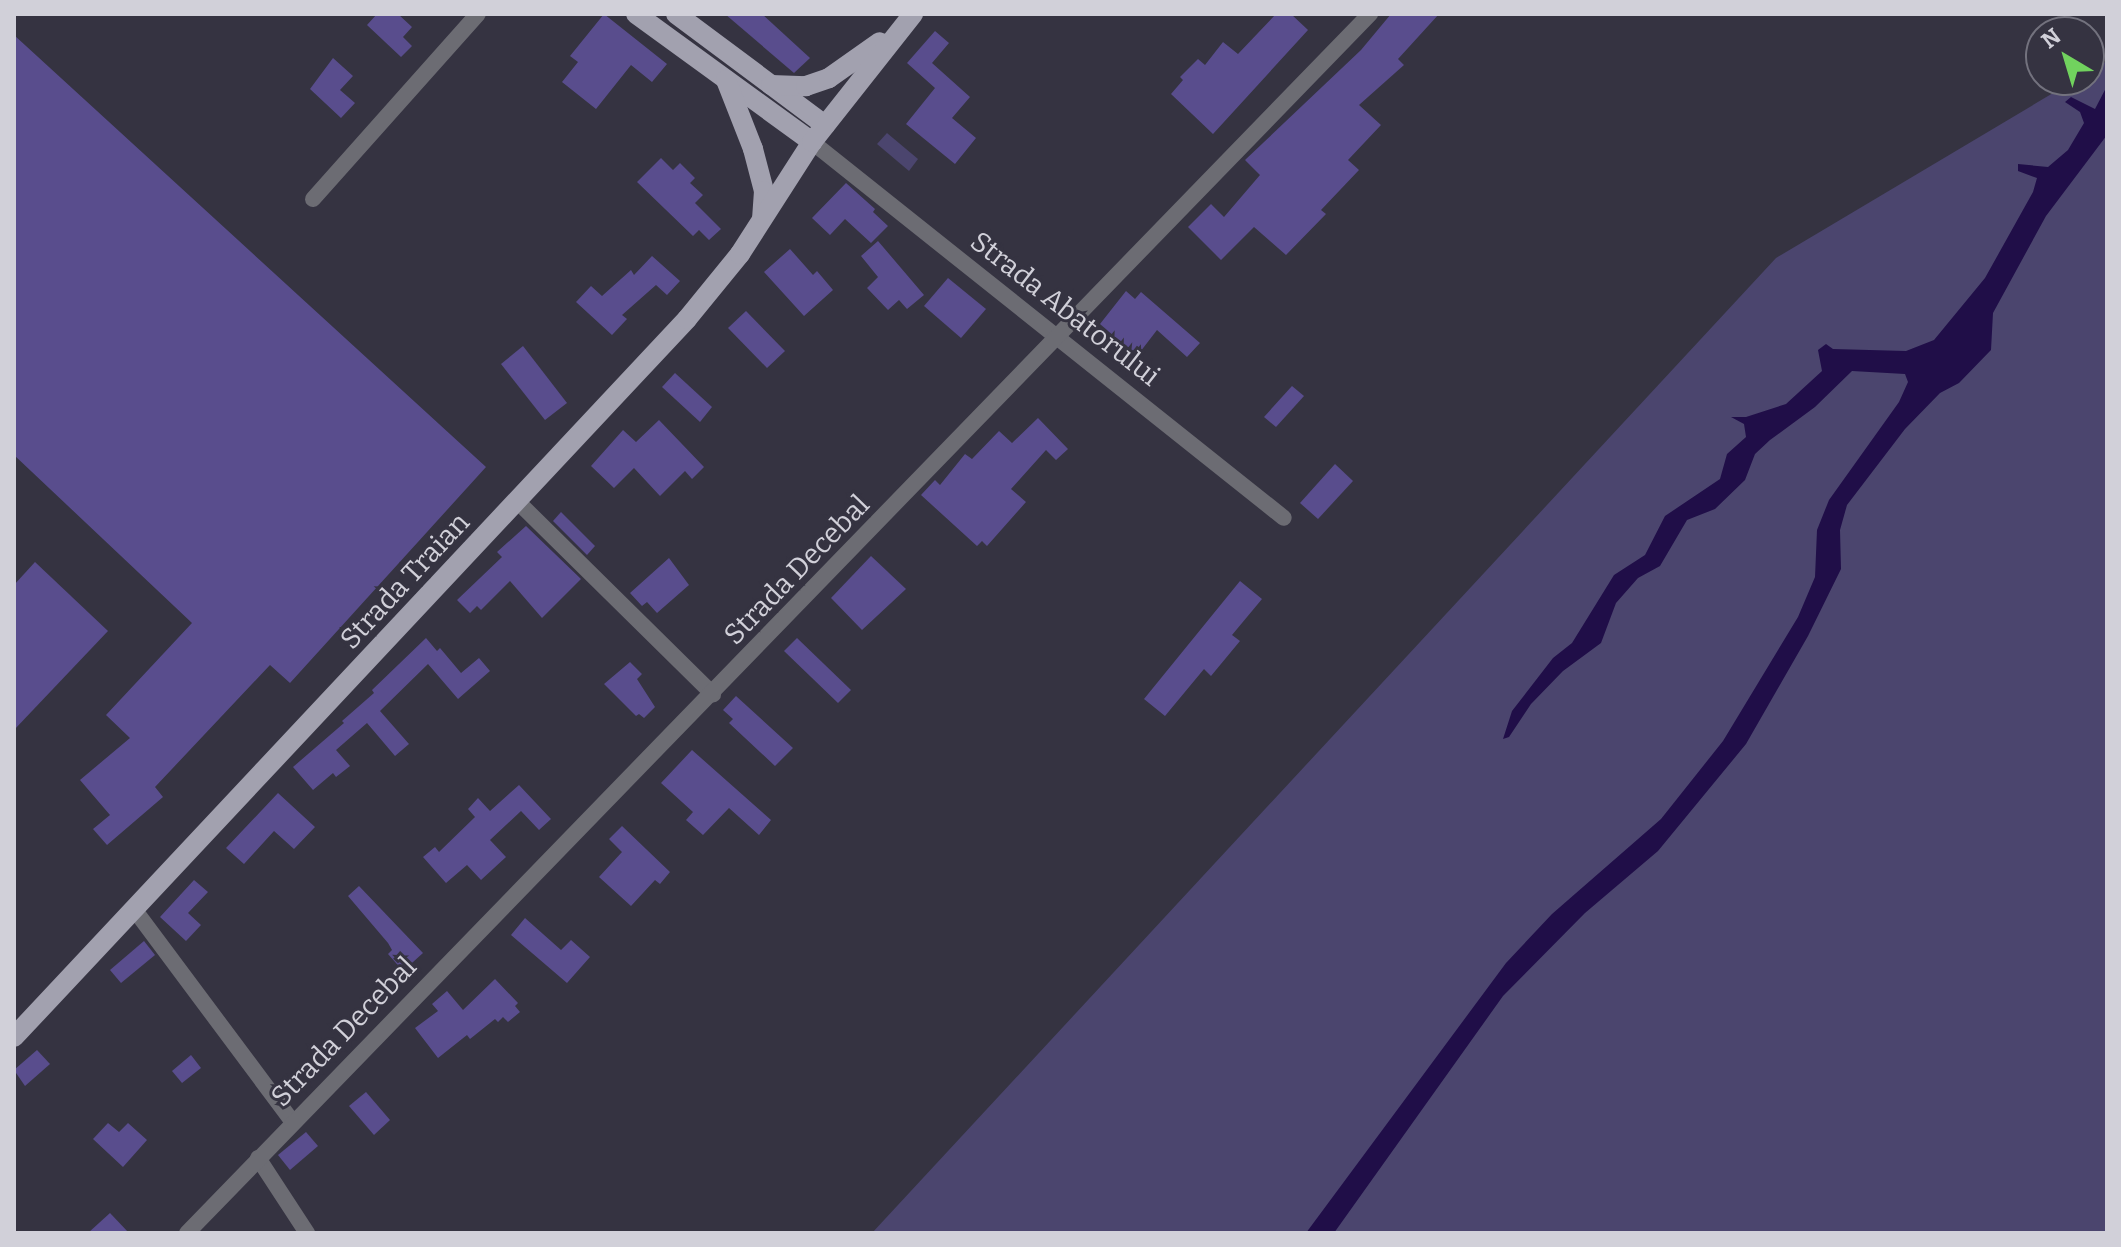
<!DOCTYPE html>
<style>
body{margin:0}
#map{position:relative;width:2121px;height:1247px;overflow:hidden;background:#353341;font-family:Bitter,serif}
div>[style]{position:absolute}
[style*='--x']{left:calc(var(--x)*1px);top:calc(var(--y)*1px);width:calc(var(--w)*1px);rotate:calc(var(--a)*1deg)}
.green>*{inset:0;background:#4b456e}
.water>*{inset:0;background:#200e48}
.building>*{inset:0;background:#594d8d}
.minor>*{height:16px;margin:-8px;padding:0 8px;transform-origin:8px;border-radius:8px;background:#6c6c73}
.primary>*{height:20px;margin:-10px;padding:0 10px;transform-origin:10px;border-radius:10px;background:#a2a1af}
span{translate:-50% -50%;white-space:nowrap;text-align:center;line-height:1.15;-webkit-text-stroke:6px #353341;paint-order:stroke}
.street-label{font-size:28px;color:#d1d0d9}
.frame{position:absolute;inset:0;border:16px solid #d1d0d9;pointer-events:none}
.north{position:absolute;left:2025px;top:16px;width:80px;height:80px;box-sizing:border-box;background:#353341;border:2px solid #73727e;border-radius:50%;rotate:322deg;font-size:22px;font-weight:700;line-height:32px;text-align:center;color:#d1d0d9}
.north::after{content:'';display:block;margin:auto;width:28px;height:36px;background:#71d25e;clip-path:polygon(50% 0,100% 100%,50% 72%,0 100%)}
</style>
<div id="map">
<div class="green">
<i style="clip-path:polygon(2107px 61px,2107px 1233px,872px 1233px,1776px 258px,2075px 80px,2089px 80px,2089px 72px)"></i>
<i style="clip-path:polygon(887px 133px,918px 159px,909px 171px,877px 144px)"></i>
</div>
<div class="water">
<i style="clip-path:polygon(2107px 86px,2107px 135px,2046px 216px,1993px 313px,1991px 350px,1959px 383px,1940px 393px,1905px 429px,1847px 505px,1840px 530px,1841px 569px,1808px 636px,1746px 744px,1658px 851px,1585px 913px,1503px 996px,1334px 1233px,1306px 1233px,1506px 963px,1552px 914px,1661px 819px,1723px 741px,1798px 617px,1815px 577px,1817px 530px,1829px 500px,1899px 402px,1908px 382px,1905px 374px,1852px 371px,1815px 407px,1770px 440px,1755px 454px,1745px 480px,1715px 509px,1687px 520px,1660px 566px,1638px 578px,1616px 603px,1601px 643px,1563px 671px,1531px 704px,1509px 737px,1503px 739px,1512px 711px,1553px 658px,1572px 643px,1614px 575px,1645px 555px,1665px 516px,1720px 479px,1727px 454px,1746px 437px,1744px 424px,1731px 417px,1746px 417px,1786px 404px,1822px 371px,1818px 350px,1826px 344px,1833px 349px,1906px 351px,1934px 340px,1985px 278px,2033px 192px,2037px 178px,2018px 171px,2018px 164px,2048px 167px,2068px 150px,2084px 123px,2080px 112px,2065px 102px,2071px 97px,2095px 109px)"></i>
</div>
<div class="building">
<i style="clip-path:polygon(377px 14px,398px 14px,412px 27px,403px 37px,412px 46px,401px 57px,367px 25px)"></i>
<i style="clip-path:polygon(604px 14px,667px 64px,652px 82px,631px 65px,596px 109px,562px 82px,578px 62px,570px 56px)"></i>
<i style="clip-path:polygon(725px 14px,762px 14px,810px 58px,794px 73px)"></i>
<i style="clip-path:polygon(1276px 14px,1291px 14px,1308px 30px,1213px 134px,1171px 94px,1183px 80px,1180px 77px,1198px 59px,1205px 65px,1223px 42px,1238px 54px)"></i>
<i style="clip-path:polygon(1391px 14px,1439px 14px,1398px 59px,1404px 65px,1359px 105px,1381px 125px,1348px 160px,1359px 170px,1321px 210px,1326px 214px,1286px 255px,1254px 227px,1221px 260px,1188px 227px,1211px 204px,1224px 217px,1260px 175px,1245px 160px,1361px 50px)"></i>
<i style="clip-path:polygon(935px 31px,949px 43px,932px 63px,970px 97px,952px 118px,976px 138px,955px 164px,906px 124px,935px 88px,907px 63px)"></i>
<i style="clip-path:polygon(14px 35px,486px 467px,290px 683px,270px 665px,155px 787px,163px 797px,107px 845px,93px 829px,110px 815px,80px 780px,130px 738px,106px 715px,192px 623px,14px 455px)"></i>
<i style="clip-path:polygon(333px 58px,353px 76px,340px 90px,355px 103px,341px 118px,310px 89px)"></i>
<i style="clip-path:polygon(661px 158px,673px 170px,680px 163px,695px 178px,690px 183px,703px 195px,695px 203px,721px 229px,709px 240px,699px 230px,693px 236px,637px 182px)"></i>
<i style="clip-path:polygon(846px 183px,875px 209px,873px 212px,888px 226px,871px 243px,845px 219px,830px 235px,812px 218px)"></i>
<i style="clip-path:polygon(878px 241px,924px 295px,907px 309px,899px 300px,888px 310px,867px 288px,878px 277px,861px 256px)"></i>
<i style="clip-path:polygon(790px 249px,813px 275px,817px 271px,833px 290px,804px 316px,764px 272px)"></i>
<i style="clip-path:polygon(652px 256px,680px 281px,667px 295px,656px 285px,622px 315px,627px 319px,612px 335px,576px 302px,591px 286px,602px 296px,631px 270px,634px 275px)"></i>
<i style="clip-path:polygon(948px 278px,986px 309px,961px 338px,924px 306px)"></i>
<i style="clip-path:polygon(1126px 291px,1135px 299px,1141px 292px,1200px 343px,1187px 357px,1157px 330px,1137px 356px,1100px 324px)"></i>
<i style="clip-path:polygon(746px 311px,785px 351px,767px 368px,728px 328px)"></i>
<i style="clip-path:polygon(523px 346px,567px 403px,545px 420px,501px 364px)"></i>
<i style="clip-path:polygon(675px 373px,712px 407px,700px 422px,662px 387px)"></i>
<i style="clip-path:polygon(1292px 386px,1304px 396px,1276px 427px,1264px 417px)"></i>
<i style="clip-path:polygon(1038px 418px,1068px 449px,1056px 460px,1046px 450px,1011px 489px,1026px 502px,987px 546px,982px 541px,977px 546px,921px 495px,935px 480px,940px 485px,965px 454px,972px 459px,999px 431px,1012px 443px)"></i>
<i style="clip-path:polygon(659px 420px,704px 467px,692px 479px,685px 471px,660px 496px,634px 468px,614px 488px,591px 466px,623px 430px,636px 442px)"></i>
<i style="clip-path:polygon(1335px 464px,1353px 481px,1318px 519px,1300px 503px)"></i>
<i style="clip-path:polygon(561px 512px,595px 546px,587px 555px,553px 521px)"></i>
<i style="clip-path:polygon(526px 526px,581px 579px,542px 618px,510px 581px,481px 610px,477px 606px,470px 613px,457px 600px,502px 557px,497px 552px)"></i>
<i style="clip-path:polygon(871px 556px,906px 589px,862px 630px,831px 598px)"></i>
<i style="clip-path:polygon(669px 558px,689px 585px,657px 613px,647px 602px,642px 606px,630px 593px)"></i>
<i style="clip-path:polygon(35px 562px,108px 631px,14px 730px,14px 585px)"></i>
<i style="clip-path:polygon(1240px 581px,1262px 599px,1232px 635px,1240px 641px,1211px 676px,1204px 669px,1165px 716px,1144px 699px)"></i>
<i style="clip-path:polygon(426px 638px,437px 651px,440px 648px,461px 673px,479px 658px,490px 671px,458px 699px,428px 664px,380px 711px,409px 744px,395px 756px,367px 723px,336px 750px,350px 766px,336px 777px,333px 773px,313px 790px,293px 767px,344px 723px,342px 721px,374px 693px,372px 690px)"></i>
<i style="clip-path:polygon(797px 638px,851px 690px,838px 703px,784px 651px)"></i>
<i style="clip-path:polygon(630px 662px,642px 674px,637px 679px,655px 707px,644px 718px,639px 714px,636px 716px,604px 684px)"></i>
<i style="clip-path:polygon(736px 696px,793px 748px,775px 766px,729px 723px,733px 719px,723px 710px)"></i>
<i style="clip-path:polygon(692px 750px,771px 820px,759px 835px,729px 808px,703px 835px,686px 820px,693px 812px,661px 783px)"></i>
<i style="clip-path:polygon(519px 785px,551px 819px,539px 830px,521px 811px,490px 840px,506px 857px,481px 880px,467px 865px,446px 883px,423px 857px,435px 847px,439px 852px,475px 817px,468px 809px,478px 798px,490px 811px)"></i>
<i style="clip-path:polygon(278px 793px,315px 827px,294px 849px,274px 831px,244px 864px,226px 848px)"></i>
<i style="clip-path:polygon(622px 826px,670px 872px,660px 884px,655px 880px,631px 906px,599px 877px,622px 852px,609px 839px)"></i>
<i style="clip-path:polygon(194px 880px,208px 892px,188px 913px,201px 925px,186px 941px,160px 917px)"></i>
<i style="clip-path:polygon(359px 886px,423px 953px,403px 971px,388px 954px,392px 950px,388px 943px,348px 896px)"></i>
<i style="clip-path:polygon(525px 918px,561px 950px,571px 940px,590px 957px,567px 983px,511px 935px)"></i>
<i style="clip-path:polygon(144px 941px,155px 955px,121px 983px,110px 970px)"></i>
<i style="clip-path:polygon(495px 979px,518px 1003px,515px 1006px,520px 1012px,508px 1022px,503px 1017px,498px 1022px,495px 1019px,470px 1039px,467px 1035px,438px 1058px,415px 1028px,438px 1011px,432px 1004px,447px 991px,463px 1010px)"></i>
<i style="clip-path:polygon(37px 1050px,50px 1064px,25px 1086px,14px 1070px)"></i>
<i style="clip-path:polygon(191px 1055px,201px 1068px,182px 1083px,172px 1071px)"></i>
<i style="clip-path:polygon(366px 1092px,390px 1120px,374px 1135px,349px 1106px)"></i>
<i style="clip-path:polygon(108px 1123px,119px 1132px,128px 1123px,147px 1140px,123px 1167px,93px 1139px)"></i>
<i style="clip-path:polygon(306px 1132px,318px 1146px,290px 1170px,278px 1155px)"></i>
<i style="clip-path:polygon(110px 1213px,129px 1233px,88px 1233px)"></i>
</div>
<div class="minor">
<i style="--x:812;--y:142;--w:603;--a:38.54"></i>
<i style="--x:313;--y:199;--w:248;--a:-48.3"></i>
<i style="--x:518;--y:502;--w:274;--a:44.6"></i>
<i style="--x:134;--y:909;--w:264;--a:53.3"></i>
<i style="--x:258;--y:1158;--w:90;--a:56.8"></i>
<i style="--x:187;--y:1233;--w:1699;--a:-45.86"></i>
</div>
<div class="primary">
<i style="--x:636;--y:14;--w:218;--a:36"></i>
<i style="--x:676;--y:14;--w:186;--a:36.7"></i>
<i style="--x:726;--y:80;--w:74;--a:68.6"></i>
<i style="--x:753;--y:149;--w:43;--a:75.3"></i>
<i style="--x:764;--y:191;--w:26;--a:94"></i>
<i style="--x:771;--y:85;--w:35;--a:2"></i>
<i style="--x:806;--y:86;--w:24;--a:-19"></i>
<i style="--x:829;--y:78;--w:62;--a:-35.2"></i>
<i style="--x:14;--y:1037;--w:984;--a:-46.85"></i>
<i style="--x:687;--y:319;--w:84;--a:-50.8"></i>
<i style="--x:740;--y:254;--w:133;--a:-57.3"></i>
<i style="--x:812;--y:142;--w:163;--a:-51.7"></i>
</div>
<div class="street-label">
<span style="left:1065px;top:309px;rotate:38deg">Strada Abatorului</span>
<span style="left:797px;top:570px;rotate:-46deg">Strada Decebal</span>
<span style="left:405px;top:581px;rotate:-47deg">Strada Traian</span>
<span style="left:344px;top:1032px;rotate:-46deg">Strada Decebal</span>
</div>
<div class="frame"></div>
<div class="north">N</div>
</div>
